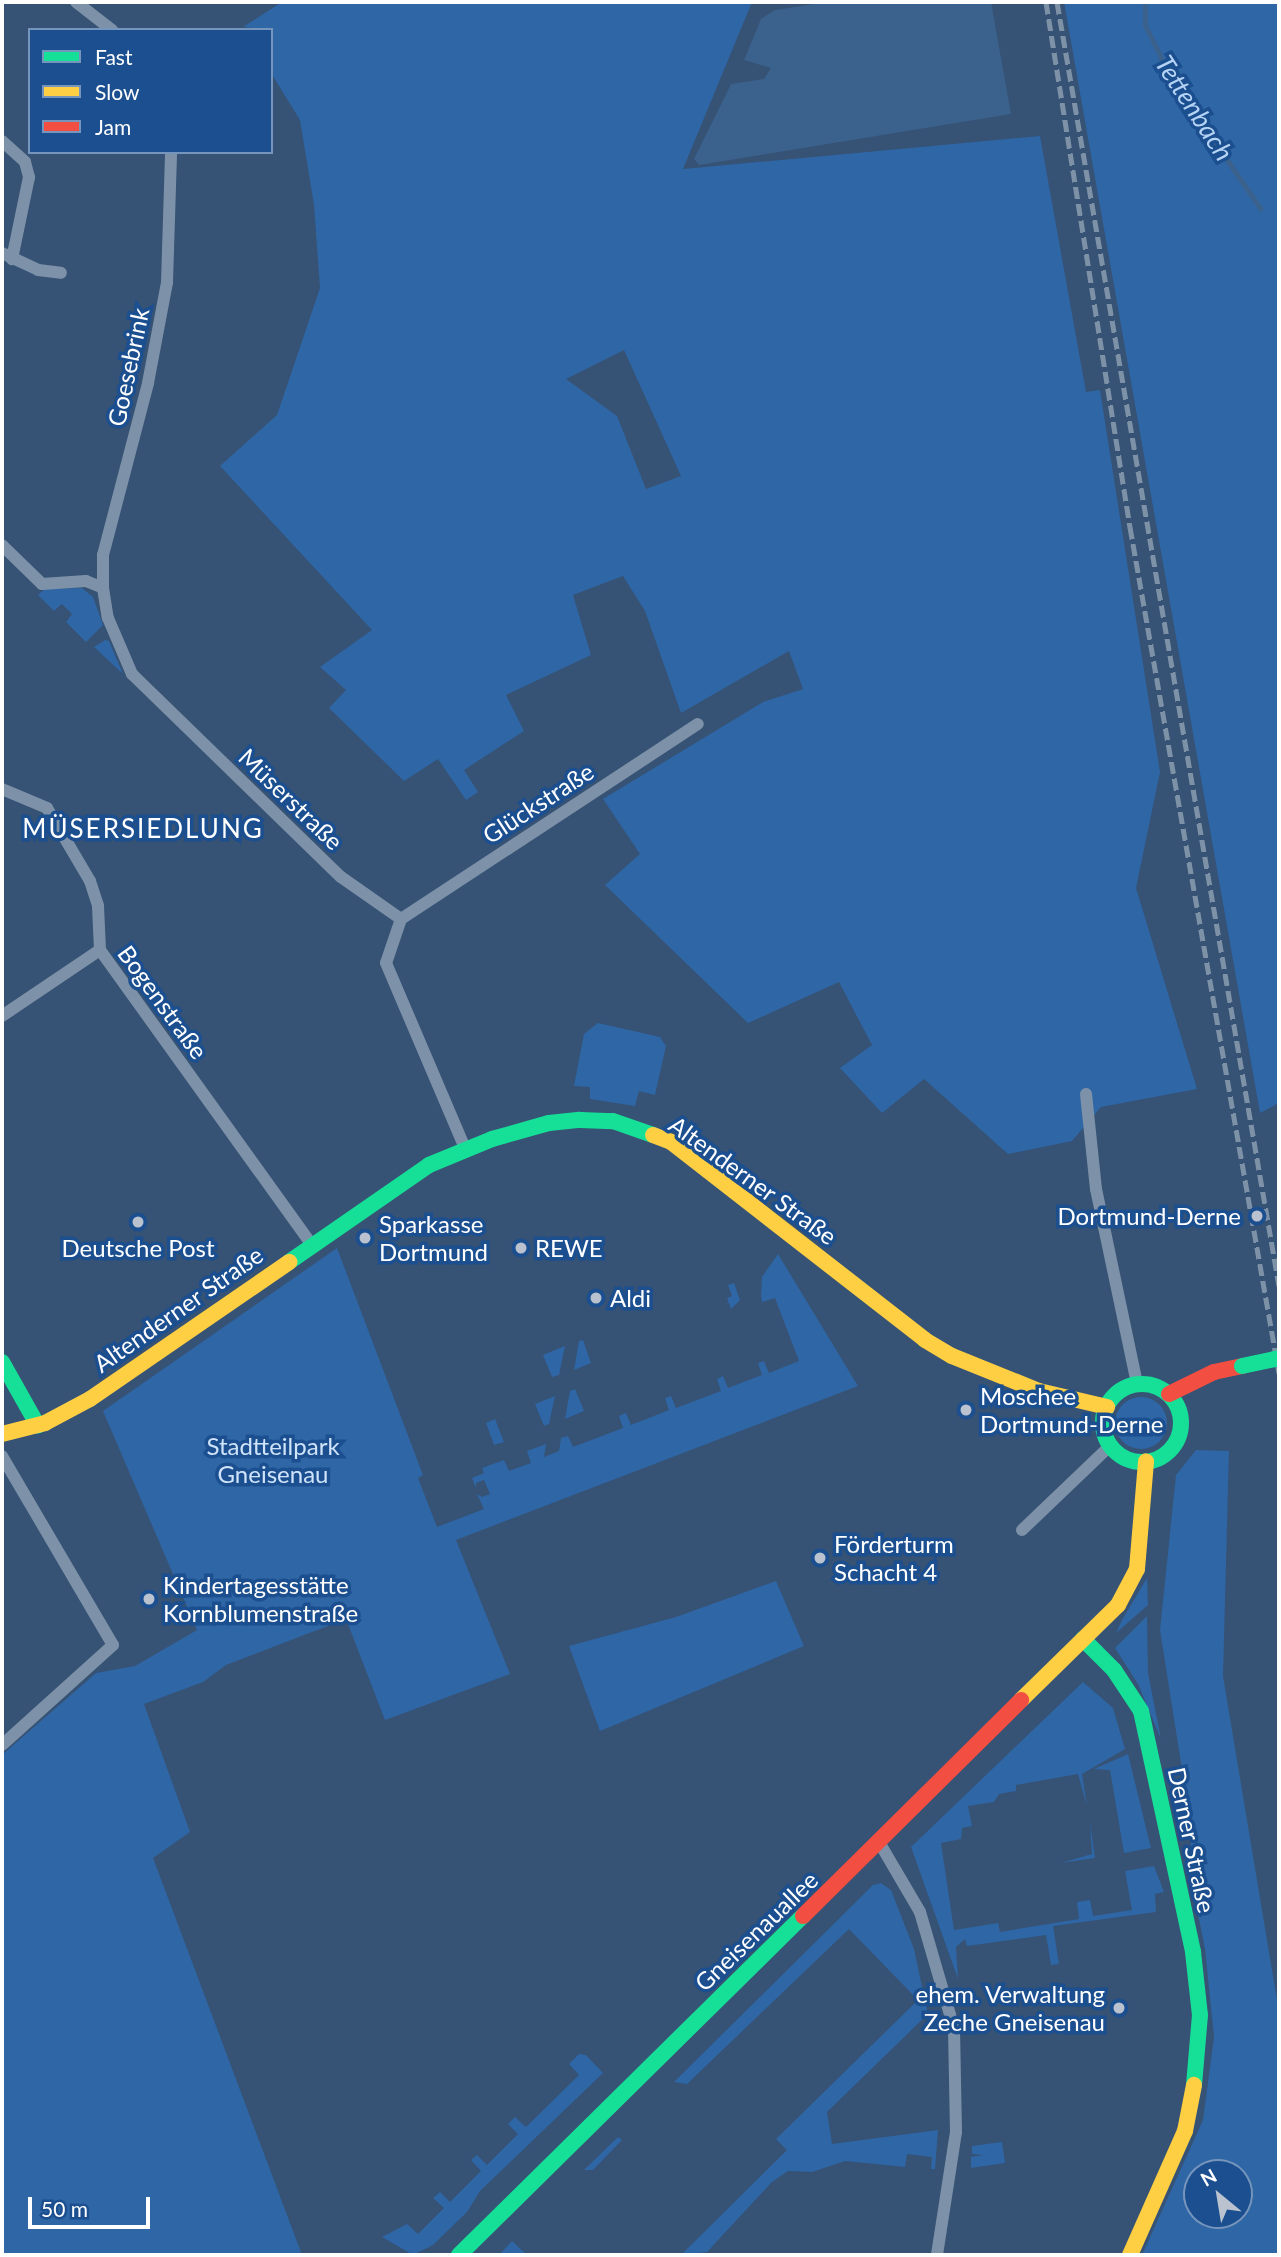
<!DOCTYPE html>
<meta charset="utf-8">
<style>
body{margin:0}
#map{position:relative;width:1281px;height:2257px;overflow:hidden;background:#365274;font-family:Lato,sans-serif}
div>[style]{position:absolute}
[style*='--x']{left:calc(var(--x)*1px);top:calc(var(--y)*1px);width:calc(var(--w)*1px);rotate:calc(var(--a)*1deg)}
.green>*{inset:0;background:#2f66a5}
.round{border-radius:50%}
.water>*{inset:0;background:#3b618d}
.stream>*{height:5px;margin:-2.5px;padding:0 2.5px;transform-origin:2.5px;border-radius:2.5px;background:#3b618d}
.street>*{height:12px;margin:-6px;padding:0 6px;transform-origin:6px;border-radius:6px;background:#7d92a8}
.fast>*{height:16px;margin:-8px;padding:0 8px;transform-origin:8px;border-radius:8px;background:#16e098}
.fast>.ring{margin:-8px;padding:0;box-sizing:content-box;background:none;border:16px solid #16e098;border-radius:50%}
.slow>*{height:16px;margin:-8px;padding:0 8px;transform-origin:8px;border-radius:8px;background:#ffcf43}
.jam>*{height:16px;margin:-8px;padding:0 8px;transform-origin:8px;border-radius:8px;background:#f24e42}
.rail>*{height:5px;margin-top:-2.5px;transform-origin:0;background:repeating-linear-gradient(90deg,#7e92a7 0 12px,transparent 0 17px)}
.fast-bridge>*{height:16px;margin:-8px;padding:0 8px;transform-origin:8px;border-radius:8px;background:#16e098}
.dots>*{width:19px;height:19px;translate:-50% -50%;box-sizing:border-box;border:4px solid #1b4f8f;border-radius:50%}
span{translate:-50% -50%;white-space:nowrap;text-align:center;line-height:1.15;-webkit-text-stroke:7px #1b4f8f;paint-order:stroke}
.street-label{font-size:24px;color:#fff}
.poi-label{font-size:24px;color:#fff}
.right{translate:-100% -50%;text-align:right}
.left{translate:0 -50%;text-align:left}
.park-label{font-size:24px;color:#cfe3fa}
.water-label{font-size:26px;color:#b5d3f5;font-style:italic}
.neighbourhood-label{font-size:26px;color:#fff;letter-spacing:2px}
.frame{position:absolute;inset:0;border:4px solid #fff;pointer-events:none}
.legend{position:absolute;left:28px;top:28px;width:245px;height:126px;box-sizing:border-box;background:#1b4f8f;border:2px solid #7695bc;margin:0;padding:9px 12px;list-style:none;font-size:21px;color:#fff}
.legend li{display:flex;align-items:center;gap:14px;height:35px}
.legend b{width:35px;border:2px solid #7695bc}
.north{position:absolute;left:1183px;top:2159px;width:70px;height:70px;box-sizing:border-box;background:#1b4f8f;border:2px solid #7695bc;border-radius:50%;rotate:330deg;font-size:19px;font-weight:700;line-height:28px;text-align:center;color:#fff}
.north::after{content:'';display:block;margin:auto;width:24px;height:32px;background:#b9c2ce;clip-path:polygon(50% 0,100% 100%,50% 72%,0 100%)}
.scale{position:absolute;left:28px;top:2197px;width:122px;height:32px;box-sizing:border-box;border:4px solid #fff;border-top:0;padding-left:9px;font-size:21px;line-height:24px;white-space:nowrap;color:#fff;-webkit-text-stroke:5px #1b4f8f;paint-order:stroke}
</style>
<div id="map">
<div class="green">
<i style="clip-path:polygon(evenodd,282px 2px,752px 2px,683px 169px,1040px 136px,1086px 392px,1100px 390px,1160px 772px,1136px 888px,1197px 1089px,1101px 1107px,1072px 1141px,1008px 1154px,924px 1079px,882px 1113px,840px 1068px,872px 1045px,839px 982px,748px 1023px,605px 885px,640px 854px,603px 799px,763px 702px,803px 689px,789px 651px,681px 713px,645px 611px,623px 576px,573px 595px,591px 655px,506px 695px,524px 731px,464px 770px,478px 792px,466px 800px,438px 759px,404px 781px,329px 708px,346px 690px,320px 667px,372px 630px,220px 466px,277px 415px,320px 288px,314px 205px,300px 120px,271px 73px,271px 30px,243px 27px,282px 2px,624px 350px,681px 476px,646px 489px,617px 416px,566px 379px,624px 350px)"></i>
<i style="clip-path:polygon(1064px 2px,1279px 2px,1279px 1103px,1260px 1113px)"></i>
<i style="clip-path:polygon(82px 588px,93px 597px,103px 625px,86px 642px,66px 622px,72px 614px,62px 604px,54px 611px,38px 595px,45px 589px)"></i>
<i style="clip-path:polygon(105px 640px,109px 641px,123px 674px,94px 647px)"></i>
<i style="clip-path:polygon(598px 1023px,660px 1037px,666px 1046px,655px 1095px,639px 1091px,635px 1106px,590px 1099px,590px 1087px,574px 1086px,584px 1034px)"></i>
<i style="clip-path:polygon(337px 1248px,423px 1475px,418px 1478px,437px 1527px,484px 1509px,477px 1494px,482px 1497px,490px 1494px,484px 1480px,476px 1483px,476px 1488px,472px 1478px,484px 1473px,482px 1468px,504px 1460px,509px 1471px,531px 1463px,527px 1451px,546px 1444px,544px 1457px,559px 1451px,561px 1438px,568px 1436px,573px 1447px,623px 1428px,619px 1416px,626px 1413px,631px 1425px,669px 1410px,665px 1398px,671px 1396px,676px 1408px,721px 1391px,717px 1379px,723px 1376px,728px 1388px,762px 1375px,758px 1363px,764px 1361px,769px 1373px,799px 1361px,775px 1298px,762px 1302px,761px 1296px,762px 1277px,778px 1254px,858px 1386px,456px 1540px,510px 1674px,385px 1720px,346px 1619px,226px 1665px,203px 1682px,144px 1704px,190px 1832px,153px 1858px,302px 2255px,2px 2255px,2px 1755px,96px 1673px,135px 1666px,197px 1630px,103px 1411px)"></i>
<i style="clip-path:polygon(734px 1283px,740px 1300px,731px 1309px,727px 1298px,732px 1296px,728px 1285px)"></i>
<i style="clip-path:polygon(583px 1340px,591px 1363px,574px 1370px,579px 1341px)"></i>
<i style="clip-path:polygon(565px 1346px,559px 1375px,552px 1377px,543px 1355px)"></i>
<i style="clip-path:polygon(575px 1389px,584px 1411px,565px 1419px,570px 1391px)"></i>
<i style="clip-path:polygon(555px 1396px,549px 1424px,544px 1426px,535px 1404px)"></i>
<i class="round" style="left:1115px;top:1397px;width:52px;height:52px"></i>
<i style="clip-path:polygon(495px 1419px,504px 1442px,494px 1445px,486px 1423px)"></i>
<i style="clip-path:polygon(evenodd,1196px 1450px,1229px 1451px,1223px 1676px,1279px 2012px,1279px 2255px,1142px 2255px,1203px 2120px,1214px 2037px,1205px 1949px,1192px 1884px,1190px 1820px,1160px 1630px,1176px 1475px,1196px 1450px,1197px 2173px,1239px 2173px,1239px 2215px,1197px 2215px,1197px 2173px)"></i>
<i style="clip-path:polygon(1147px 1578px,1148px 1605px,1116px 1633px,1122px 1620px)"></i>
<i style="clip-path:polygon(776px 1581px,804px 1646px,600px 1731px,569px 1646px,676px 1617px)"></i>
<i style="clip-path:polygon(1147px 1616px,1148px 1673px,1161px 1739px,1138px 1684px,1115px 1648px)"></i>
<i style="clip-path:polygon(1083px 1682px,1113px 1708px,1125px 1749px,1082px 1774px,1087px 1806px,1078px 1774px,1016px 1785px,1016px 1791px,999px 1794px,994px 1802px,968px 1806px,972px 1826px,962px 1828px,961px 1839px,941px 1843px,954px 1930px,998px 1923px,1000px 1932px,1079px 1919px,1077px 1902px,1090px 1900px,1093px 1916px,1132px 1910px,1125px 1871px,1154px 1866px,1164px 1892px,1155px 1894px,1156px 1912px,1053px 1926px,1059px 1964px,1051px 1965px,1046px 1935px,967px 1946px,965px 1939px,956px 1947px,958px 1979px,911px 1847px)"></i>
<i style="clip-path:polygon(1128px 1754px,1151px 1848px,1124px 1853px,1110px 1770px,1094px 1769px)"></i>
<i style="clip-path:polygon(1090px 1821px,1095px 1858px,1061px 1863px,1092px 1854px)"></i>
<i style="clip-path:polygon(881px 1883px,891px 1890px,914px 1949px,928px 2014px,827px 2112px,832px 2144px,938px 2130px,935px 2169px,931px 2169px,932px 2157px,907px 2154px,905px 2167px,845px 2161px,812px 2172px,788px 2171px,772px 2182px,707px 2252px,681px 2255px,787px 2150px,776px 2139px,918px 2000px,849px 1929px,687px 2084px,674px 2082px,873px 1885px)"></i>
<i style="clip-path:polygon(579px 2054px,586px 2055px,603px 2073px,480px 2191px,467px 2212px,433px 2245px,413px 2255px,382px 2237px,407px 2224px,418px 2234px,444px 2208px,433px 2198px,440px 2192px,450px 2202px,481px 2171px,471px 2160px,477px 2155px,487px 2165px,518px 2134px,508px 2124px,515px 2117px,526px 2127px,579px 2075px,569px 2064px)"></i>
<i style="clip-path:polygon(618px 2137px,622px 2140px,593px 2170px,584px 2170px)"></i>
<i style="clip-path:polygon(1002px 2142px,1005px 2163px,971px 2168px,971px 2157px,983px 2155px,972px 2154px,972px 2146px)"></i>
<i style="clip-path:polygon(512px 2241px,526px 2254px,499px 2255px)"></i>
</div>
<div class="water">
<i style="clip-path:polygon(827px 2px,991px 2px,1011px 114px,699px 165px,694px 159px,731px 84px,764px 79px,771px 68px,744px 60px,761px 19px,775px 10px)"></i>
</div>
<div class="stream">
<i style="--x:1145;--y:2;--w:23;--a:90"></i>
<i style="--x:1145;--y:25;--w:59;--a:63.9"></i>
<i style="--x:1171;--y:78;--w:158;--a:55.6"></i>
</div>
<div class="street">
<i style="--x:76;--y:2;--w:46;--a:37.9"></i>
<i style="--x:2;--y:141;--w:31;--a:42"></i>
<i style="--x:25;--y:162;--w:16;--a:75"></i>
<i style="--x:29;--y:177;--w:84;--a:101.7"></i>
<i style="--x:2;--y:253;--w:40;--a:25"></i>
<i style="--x:38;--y:270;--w:23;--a:7"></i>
<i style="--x:2;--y:545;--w:56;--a:44.3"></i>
<i style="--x:42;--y:584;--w:44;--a:-3.9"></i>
<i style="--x:86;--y:581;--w:18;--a:22"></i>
<i style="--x:103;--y:588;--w:30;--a:81"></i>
<i style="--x:108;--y:618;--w:61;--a:66.8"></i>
<i style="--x:132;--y:674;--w:291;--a:44.2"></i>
<i style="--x:341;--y:877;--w:73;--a:35"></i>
<i style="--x:103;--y:588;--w:33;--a:-90"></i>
<i style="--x:103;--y:555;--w:178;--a:-75.3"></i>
<i style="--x:148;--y:383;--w:103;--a:-79.3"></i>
<i style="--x:167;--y:282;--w:130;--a:-88.2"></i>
<i style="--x:2;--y:789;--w:49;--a:22.9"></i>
<i style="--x:47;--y:808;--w:85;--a:59.5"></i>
<i style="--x:90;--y:881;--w:26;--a:72"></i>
<i style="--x:98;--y:906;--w:44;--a:87.4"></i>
<i style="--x:100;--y:950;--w:362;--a:54.3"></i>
<i style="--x:401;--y:919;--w:355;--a:-33.3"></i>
<i style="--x:401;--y:919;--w:46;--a:108.8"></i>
<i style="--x:386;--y:963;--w:201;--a:66.9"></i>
<i style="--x:2;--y:1016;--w:118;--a:-34"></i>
<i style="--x:1086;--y:1094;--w:96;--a:84"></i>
<i style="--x:1096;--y:1189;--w:199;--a:78.1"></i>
<i style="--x:2;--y:1456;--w:219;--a:59.6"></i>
<i style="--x:113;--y:1645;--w:149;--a:138"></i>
<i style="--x:1022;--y:1530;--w:123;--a:-43.7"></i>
<i style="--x:879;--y:1842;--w:81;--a:59.6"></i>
<i style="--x:920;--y:1912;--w:121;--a:73.7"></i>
<i style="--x:954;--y:2028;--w:104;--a:88.9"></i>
<i style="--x:956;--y:2132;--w:124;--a:98.8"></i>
</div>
<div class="fast">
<i style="--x:289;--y:1262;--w:170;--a:-34.7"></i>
<i style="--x:429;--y:1165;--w:68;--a:-22.4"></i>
<i style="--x:492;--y:1139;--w:59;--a:-15.7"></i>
<i style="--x:549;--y:1123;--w:31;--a:-6"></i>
<i style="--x:580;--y:1120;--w:33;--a:2"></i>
<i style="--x:613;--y:1121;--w:42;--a:19.3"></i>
<i style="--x:2;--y:1362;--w:73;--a:60.6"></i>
<i class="ring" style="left:1103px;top:1384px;width:62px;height:62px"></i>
<i style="--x:1083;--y:1639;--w:44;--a:45"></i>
<i style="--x:1114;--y:1670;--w:49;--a:56.6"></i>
<i style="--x:1141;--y:1711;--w:247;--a:77.8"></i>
<i style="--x:1193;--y:1952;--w:63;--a:83.7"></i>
<i style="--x:1200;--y:2015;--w:70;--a:94.9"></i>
<i style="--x:459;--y:2255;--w:483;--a:-44.6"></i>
</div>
<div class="slow">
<i style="--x:653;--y:1135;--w:19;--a:21"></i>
<i style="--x:671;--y:1142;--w:322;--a:37.9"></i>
<i style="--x:925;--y:1340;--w:31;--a:31"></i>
<i style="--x:952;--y:1356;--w:94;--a:21.9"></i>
<i style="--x:1039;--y:1391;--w:70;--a:13.2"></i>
<i style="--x:2;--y:1434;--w:44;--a:-14.3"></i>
<i style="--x:45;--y:1423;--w:51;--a:-28.1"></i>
<i style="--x:90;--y:1399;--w:242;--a:-34.5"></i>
<i style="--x:1021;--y:1700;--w:136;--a:-44.4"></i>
<i style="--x:1118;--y:1605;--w:41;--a:-62.2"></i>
<i style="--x:1137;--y:1569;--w:108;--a:-85.2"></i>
<i style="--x:1130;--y:2255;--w:136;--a:-66.1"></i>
<i style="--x:1185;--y:2131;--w:47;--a:-78.9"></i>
</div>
<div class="jam">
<i style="--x:1169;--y:1394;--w:50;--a:-26.1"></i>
<i style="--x:1214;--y:1372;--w:29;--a:-12"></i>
<i style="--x:803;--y:1916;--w:307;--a:-44.7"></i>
</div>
<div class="rail">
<i style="--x:1046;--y:2;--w:532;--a:80.91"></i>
<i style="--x:1130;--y:527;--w:859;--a:80.01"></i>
<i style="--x:1057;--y:2;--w:1303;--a:80.19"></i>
</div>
<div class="fast-bridge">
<i style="--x:1242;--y:1366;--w:38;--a:-12"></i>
</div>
<div class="dots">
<i style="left:1257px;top:1216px;background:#b9c2ce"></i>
<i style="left:138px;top:1222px;background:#b9c2ce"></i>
<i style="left:365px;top:1238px;background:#b9c2ce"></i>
<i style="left:521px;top:1248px;background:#b9c2ce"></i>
<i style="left:596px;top:1298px;background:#b9c2ce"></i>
<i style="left:966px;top:1410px;background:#b9c2ce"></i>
<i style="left:820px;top:1558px;background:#b9c2ce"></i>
<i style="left:149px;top:1599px;background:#b9c2ce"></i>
<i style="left:1119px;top:2008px;background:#b9c2ce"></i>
</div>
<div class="street-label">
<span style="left:128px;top:367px;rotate:-78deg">Goesebrink</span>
<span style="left:291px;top:799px;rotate:44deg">Müserstraße</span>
<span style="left:538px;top:803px;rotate:-33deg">Glückstraße</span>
<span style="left:163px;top:1002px;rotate:54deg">Bogenstraße</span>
<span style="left:753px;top:1180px;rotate:36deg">Altenderner Straße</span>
<span style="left:178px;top:1309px;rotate:-35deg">Altenderner Straße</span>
<span style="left:1192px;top:1840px;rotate:78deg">Derner Straße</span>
<span style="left:756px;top:1931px;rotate:-44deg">Gneisenauallee</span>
</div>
<div class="poi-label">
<span class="right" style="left:1241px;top:1216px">Dortmund-Derne</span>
<span class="left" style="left:379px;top:1238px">Sparkasse<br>Dortmund</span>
<span style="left:138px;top:1248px">Deutsche Post</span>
<span class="left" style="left:535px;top:1248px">REWE</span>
<span class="left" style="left:610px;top:1298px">Aldi</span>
<span class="left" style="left:980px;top:1410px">Moschee<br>Dortmund-Derne</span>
<span class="left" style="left:834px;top:1558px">Förderturm<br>Schacht 4</span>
<span class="left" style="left:163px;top:1599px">Kindertagesstätte<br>Kornblumenstraße</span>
<span class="right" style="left:1105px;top:2008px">ehem. Verwaltung<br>Zeche Gneisenau</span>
</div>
<div class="park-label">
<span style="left:273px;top:1460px">Stadtteilpark<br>Gneisenau</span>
</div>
<div class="water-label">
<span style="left:1194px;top:108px;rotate:57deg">Tettenbach</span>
</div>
<div class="neighbourhood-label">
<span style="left:143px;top:829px">MÜSERSIEDLUNG</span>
</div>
<div class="frame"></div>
<ul class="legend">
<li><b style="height:9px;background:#16e098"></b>Fast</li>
<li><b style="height:9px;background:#ffcf43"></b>Slow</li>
<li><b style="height:9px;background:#f24e42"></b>Jam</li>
</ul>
<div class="north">N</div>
<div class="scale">50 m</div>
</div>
